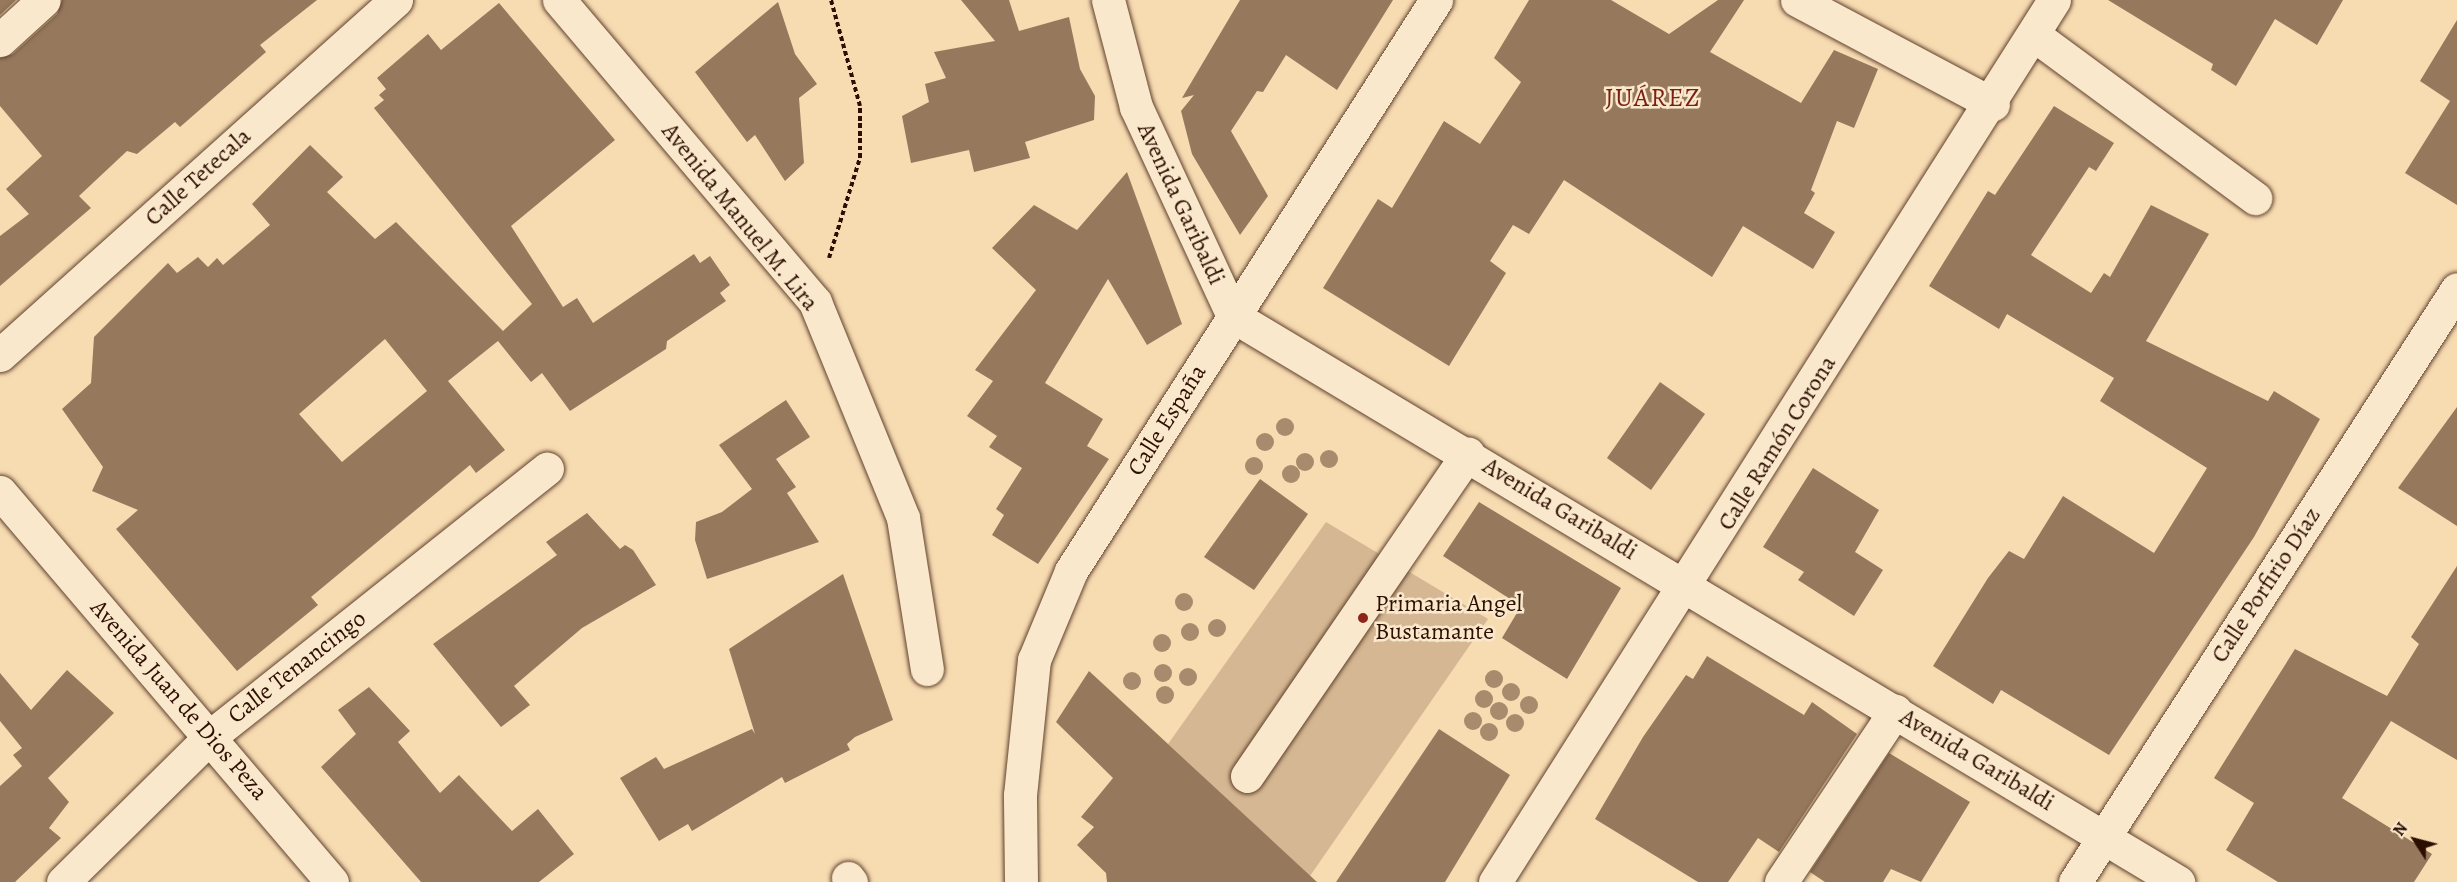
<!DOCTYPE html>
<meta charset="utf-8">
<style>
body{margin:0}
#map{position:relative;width:2457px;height:882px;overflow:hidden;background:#f7dbb1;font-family:Alegreya,serif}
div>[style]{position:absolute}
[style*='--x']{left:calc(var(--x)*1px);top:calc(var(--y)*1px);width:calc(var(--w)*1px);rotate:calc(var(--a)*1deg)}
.green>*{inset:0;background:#d5b893}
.building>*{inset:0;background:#96795d}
.path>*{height:4px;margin-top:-2px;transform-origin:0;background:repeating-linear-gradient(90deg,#2d0f02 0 4.5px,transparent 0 7.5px)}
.roads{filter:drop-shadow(0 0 2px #60422e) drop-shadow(0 0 2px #60422e)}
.minor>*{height:33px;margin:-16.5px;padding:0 16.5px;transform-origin:16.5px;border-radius:16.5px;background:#fae8cc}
.trees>*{width:18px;height:18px;margin:-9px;border-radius:50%;background:#a88b6d}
.dots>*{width:16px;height:16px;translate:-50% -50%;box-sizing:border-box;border:3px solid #fae8cc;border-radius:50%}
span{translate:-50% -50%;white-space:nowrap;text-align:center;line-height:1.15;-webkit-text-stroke:5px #fae8cc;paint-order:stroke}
.street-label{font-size:24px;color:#2d0f02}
.poi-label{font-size:24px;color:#2d0f02}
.left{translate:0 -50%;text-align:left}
.neighbourhood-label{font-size:26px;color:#7a1f14;letter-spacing:1.5px}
.north{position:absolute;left:2385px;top:810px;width:60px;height:60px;-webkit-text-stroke:4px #fae8cc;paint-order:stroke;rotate:306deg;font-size:16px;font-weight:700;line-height:24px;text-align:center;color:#2d0f02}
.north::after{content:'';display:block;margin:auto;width:21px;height:27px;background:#2d0f02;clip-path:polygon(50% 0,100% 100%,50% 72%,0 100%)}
</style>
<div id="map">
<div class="green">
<i style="clip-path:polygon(1326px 522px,1488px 619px,1310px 876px,1168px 744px)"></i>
</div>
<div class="building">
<i style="clip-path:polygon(0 0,16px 0,0 15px)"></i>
<i style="clip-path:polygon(62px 0,317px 0,260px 45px,266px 52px,180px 127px,175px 122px,137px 154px,127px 151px,79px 196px,91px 208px,0 286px,0 236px,29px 214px,6px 189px,42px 156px,0 106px,0 58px,13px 54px,57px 14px)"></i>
<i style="clip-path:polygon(961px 0,1009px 0,1019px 31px,1069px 17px,1080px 69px,1095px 96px,1094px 120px,1025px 142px,1030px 158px,974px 172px,969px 150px,911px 163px,902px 116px,929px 102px,925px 84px,946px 78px,934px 52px,995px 41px)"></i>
<i style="clip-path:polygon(1240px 0,1393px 0,1337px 90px,1286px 55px,1263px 92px,1257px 91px,1231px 131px,1268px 196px,1240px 235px,1192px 154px,1181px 111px,1194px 95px,1182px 98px)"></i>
<i style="clip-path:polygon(1529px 0,1611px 0,1669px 34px,1718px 0,1744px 0,1710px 52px,1801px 103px,1834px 50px,1878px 69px,1854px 128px,1837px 121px,1811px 190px,1815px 193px,1804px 213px,1835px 232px,1813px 269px,1743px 226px,1712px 277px,1564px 180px,1529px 234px,1513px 225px,1490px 261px,1506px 273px,1449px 366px,1323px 288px,1378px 199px,1392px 208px,1444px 121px,1480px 144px,1521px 82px,1494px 58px)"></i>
<i style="clip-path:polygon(2108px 0,2343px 0,2317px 45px,2275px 19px,2236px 86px,2211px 70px,2213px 64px)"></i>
<i style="clip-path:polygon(778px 2px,795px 54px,817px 84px,799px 98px,804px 163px,785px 181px,755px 135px,747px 142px,695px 72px)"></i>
<i style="clip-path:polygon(evenodd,499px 3px,615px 140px,511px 226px,563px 307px,577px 298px,593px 323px,694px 254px,700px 263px,710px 256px,730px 285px,720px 293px,726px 301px,667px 341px,666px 349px,570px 411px,542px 373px,531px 382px,498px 341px,448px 381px,505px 450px,476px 473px,470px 465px,311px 597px,318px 605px,237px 671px,116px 529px,138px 510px,92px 491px,103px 467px,62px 409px,91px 383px,94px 337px,168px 263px,177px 273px,198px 257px,208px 267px,217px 258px,223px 265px,270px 225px,252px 204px,310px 145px,343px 177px,327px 192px,375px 239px,396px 222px,503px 331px,532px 304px,374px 108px,384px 100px,379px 95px,386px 89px,377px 78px,428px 34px,441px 50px,499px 3px,385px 339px,427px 391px,342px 462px,299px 414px,385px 339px)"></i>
<i style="clip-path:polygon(2457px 20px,2457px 205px,2405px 173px,2450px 101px,2420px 81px)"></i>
<i style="clip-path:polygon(2054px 106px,2114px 143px,2096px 171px,2089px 167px,2031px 255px,2091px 293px,2104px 273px,2110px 277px,2151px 205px,2209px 234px,2146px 341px,2268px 401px,2274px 391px,2320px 419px,2254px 537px,2109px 755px,2001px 690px,1993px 704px,1933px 666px,1988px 578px,2009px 551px,2024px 559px,2063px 496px,2154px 553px,2207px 468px,2100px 401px,2114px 378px,2007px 314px,1999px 329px,1929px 286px,1988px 191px,1995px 195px)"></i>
<i style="clip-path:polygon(1127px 172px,1182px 324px,1147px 345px,1108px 279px,1045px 383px,1103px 419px,1087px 446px,1109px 459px,1038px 564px,992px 535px,1004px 515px,996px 509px,1022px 468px,989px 447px,997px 436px,967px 416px,993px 381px,975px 370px,1036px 290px,992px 248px,1034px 205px,1077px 230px)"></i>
<i style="clip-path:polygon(1660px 382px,1705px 414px,1651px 490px,1607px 458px)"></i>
<i style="clip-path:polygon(786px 400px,810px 437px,776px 459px,796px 487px,787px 493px,819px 542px,707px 579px,695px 540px,696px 522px,722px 512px,752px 489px,719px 445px)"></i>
<i style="clip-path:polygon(2457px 407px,2457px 526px,2398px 488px)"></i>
<i style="clip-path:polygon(1813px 468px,1879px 510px,1855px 552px,1883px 570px,1854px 616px,1798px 580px,1804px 572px,1763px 547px)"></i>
<i style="clip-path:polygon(1260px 479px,1308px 514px,1254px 590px,1204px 557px)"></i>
<i style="clip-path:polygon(1479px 502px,1621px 588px,1567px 679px,1502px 638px,1521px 606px,1443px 556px)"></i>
<i style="clip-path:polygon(587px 513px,620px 549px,625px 545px,633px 550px,656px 585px,582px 628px,514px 686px,530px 705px,501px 727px,433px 644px,557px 555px,546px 542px)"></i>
<i style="clip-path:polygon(2457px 566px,2457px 760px,2391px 721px,2342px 798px,2432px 854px,2414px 882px,2278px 882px,2226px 850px,2254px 803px,2214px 778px,2295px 649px,2387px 696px,2419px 644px,2411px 637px)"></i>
<i style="clip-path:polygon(843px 574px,893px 720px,855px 737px,847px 744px,850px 750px,785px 783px,782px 777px,692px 831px,688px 824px,659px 841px,620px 778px,656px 757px,664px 769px,752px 729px,755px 734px,729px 649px)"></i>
<i style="clip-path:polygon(1707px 656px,1804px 715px,1812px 702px,1857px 734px,1779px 852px,1758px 838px,1728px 882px,1698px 882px,1595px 819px,1643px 737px,1686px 675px,1693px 679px)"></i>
<i style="clip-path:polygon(67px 670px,114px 713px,48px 778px,69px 802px,49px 828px,61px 838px,15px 882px,0 882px,0 786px,22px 766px,13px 755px,22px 748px,0 721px,0 673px,31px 710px)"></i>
<i style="clip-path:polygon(1089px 671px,1168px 744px,1317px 882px,1107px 882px,1106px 873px,1077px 845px,1094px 827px,1081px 817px,1113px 778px,1056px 722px)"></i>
<i style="clip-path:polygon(369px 687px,410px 731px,398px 742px,440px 793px,459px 775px,512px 831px,538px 809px,574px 854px,539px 882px,421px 882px,321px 767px,356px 734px,338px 710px)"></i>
<i style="clip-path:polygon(1439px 729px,1510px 775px,1445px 882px,1336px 882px)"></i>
<i style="clip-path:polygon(1889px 753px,1970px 802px,1921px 882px,1891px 869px,1883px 882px,1825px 882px,1810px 872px)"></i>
</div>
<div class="path">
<i style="--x:829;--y:258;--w:105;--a:-72.8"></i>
<i style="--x:860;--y:158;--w:52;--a:-90"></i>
<i style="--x:860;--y:106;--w:110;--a:-105.3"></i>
</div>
<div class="roads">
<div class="minor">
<i style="--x:559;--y:0;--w:396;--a:49.7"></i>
<i style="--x:815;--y:302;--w:233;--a:67.8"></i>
<i style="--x:903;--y:518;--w:153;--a:81"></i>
<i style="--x:1108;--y:0;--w:111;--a:75.3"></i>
<i style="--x:1136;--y:107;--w:230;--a:65.1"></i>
<i style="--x:1233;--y:316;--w:1102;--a:30.92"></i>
<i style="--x:1797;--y:0;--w:222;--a:28"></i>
<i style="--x:2034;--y:35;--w:275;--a:36.4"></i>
<i style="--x:0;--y:40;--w:59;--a:-42.3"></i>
<i style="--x:0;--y:355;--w:532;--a:-41.88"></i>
<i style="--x:0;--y:492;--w:512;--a:49.59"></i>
<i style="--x:1247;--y:776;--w:391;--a:-55.6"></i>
<i style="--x:848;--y:878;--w:5;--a:53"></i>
<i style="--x:63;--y:882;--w:209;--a:-44.6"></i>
<i style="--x:212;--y:735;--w:428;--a:-38.5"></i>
<i style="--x:1021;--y:882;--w:87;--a:-90.7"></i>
<i style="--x:1020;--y:795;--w:136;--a:-84.1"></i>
<i style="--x:1034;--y:660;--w:96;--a:-67.4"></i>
<i style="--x:1071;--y:571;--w:678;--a:-57.41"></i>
<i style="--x:1495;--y:882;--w:1044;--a:-57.63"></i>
<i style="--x:1781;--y:882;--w:206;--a:-56.3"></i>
<i style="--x:2075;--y:882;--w:705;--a:-57.21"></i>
</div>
</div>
<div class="trees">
<i style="left:1285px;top:427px"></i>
<i style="left:1265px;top:442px"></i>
<i style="left:1329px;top:459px"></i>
<i style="left:1305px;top:462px"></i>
<i style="left:1254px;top:466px"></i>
<i style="left:1291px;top:474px"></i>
<i style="left:1184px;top:602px"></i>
<i style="left:1217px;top:628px"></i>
<i style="left:1190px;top:632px"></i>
<i style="left:1162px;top:643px"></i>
<i style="left:1163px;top:673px"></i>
<i style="left:1188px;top:677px"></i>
<i style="left:1494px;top:679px"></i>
<i style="left:1132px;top:681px"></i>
<i style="left:1511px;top:692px"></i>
<i style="left:1165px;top:695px"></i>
<i style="left:1484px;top:699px"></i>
<i style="left:1529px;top:705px"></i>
<i style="left:1499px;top:711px"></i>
<i style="left:1473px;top:721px"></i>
<i style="left:1515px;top:723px"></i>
<i style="left:1489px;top:732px"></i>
</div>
<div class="dots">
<i style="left:1363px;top:618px;background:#8f2418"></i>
</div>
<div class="street-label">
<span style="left:198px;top:177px;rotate:-42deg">Calle Tetecala</span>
<span style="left:1181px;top:204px;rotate:65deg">Avenida Garibaldi</span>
<span style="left:740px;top:217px;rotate:51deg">Avenida Manuel M. Lira</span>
<span style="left:1167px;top:420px;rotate:-58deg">Calle España</span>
<span style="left:1777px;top:443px;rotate:-58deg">Calle Ramón Corona</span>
<span style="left:1560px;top:509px;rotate:31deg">Avenida Garibaldi</span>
<span style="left:2266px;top:585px;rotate:-57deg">Calle Porfirio Díaz</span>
<span style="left:297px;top:667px;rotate:-38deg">Calle Tenancingo</span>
<span style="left:179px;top:700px;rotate:49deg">Avenida Juan de Dios Peza</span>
<span style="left:1977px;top:760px;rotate:31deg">Avenida Garibaldi</span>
</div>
<div class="poi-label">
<span class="left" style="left:1375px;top:618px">Primaria Angel<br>Bustamante</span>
</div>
<div class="neighbourhood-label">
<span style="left:1653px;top:98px">JUÁREZ</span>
</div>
<div class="north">N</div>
</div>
